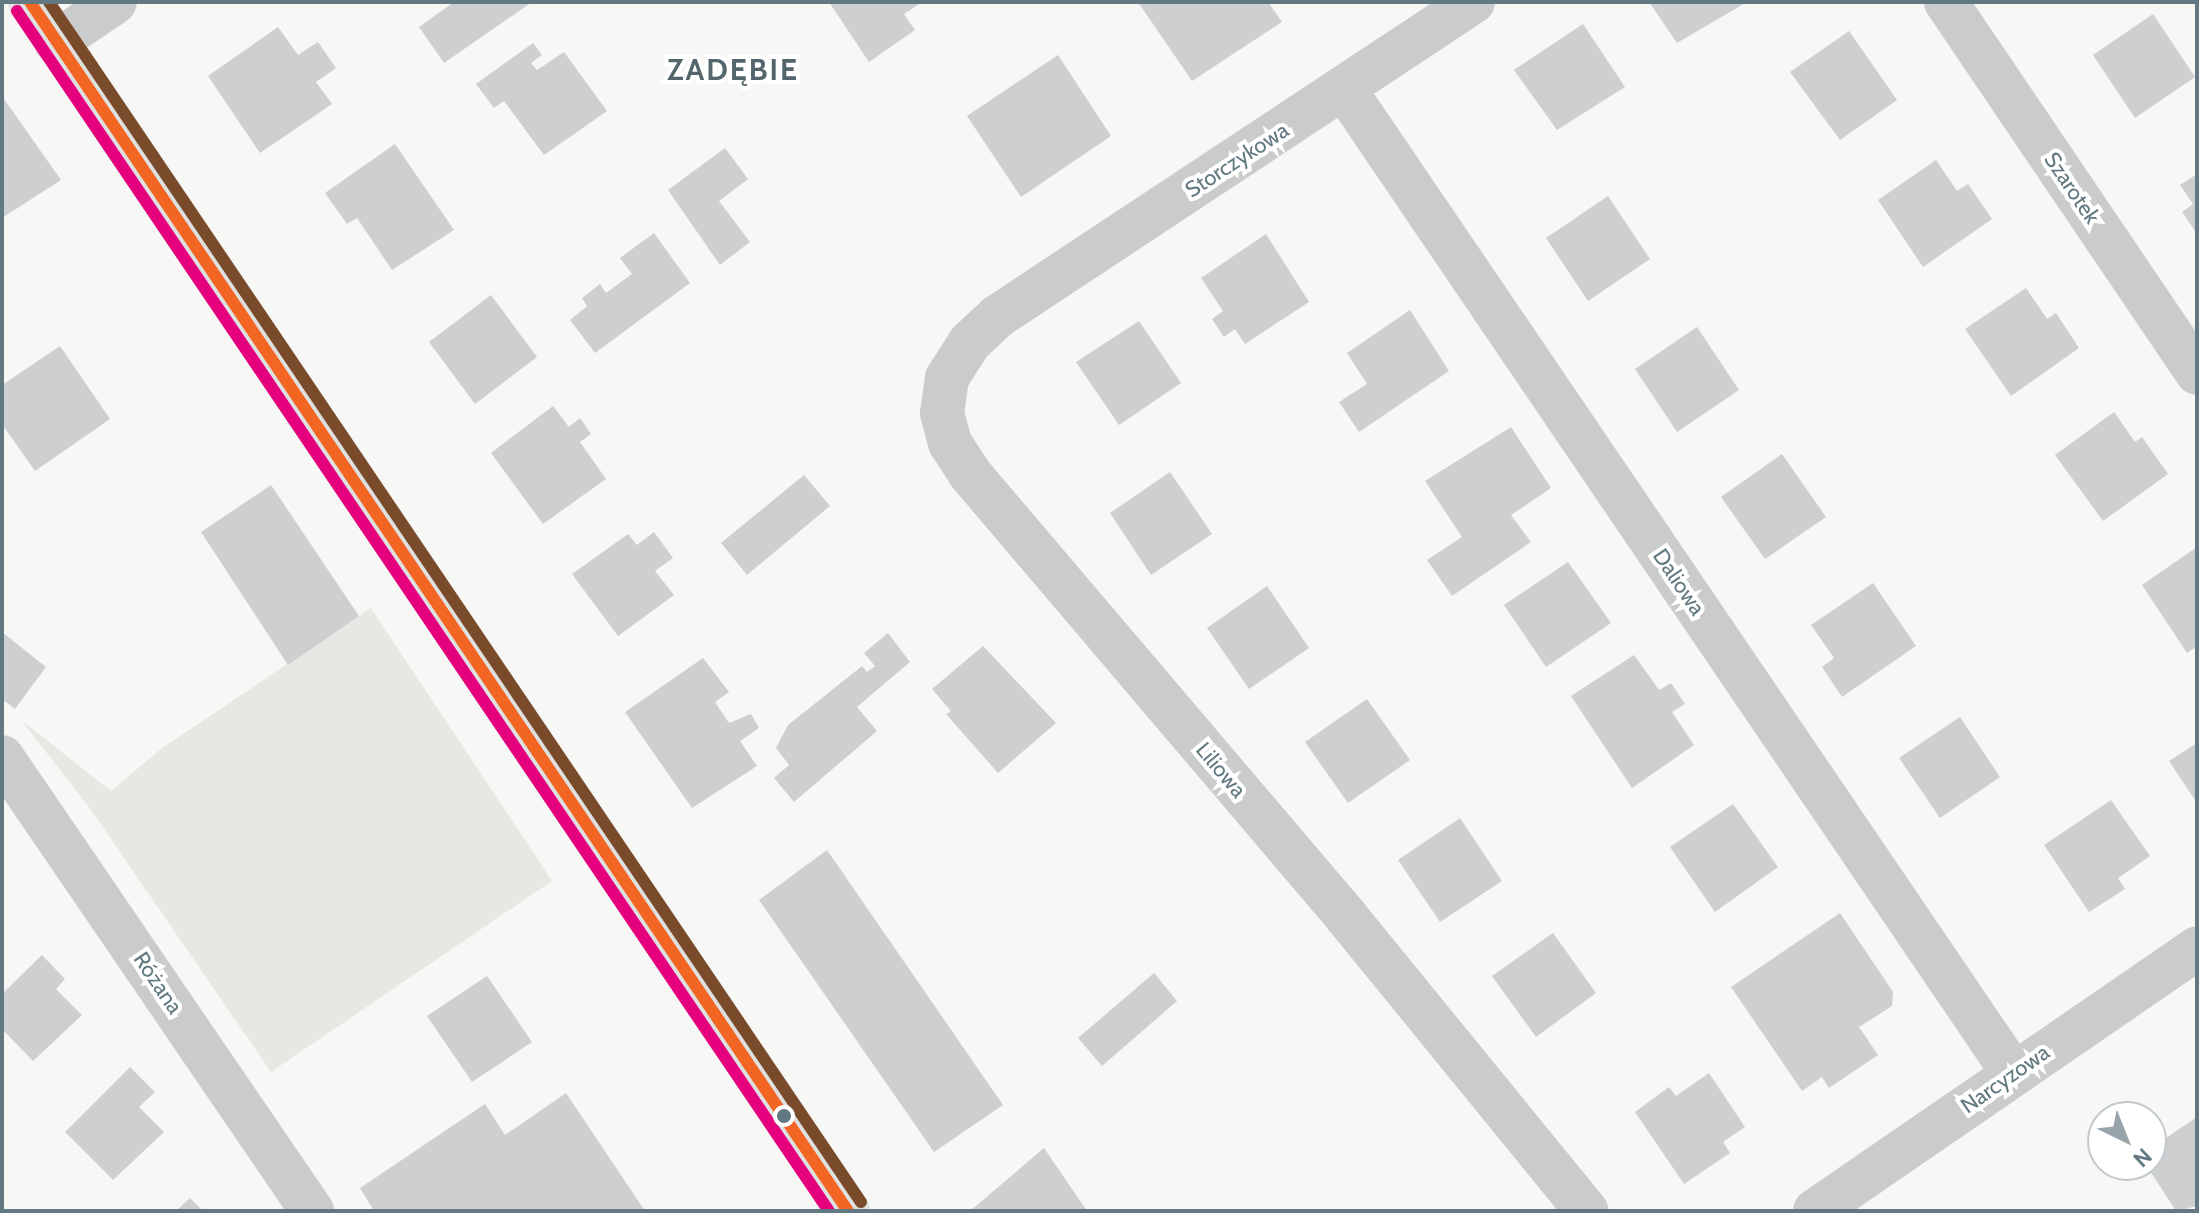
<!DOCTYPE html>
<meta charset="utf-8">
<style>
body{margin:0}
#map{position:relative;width:2199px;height:1213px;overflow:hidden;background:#f7f7f6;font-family:Cabin,sans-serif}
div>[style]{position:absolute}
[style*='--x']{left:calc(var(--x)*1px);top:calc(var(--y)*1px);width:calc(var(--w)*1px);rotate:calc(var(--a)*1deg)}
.green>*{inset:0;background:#e6e9e3}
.building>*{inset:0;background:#cdcfd0}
.street>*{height:44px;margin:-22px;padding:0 22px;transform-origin:22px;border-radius:22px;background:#cacccc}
.secondary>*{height:44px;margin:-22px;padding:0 22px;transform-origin:22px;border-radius:22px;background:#dfe0e0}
.bus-1>*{height:12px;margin:-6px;padding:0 6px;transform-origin:6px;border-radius:6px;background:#f26522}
.bus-2>*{height:12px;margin:-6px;padding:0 6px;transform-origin:6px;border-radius:6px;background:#e5007d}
.bus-3>*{height:12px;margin:-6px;padding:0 6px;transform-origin:6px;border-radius:6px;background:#7a4b2a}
.dots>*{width:22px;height:22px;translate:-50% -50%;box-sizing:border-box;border:4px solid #fff;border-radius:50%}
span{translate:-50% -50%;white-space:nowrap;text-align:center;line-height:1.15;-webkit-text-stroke:8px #fff;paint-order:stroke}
.street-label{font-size:22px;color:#637981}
.district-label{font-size:30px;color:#55656c;font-weight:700;letter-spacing:2px}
.frame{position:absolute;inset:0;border:4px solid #637981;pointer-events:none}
.north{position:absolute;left:2087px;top:1101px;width:80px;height:80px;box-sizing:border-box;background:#fff;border:2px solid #c1c9cd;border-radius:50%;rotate:137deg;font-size:22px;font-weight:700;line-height:32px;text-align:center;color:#637981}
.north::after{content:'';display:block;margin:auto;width:28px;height:36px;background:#97a5aa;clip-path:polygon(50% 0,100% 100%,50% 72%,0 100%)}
</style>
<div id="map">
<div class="green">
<i style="clip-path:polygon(371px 608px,552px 881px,271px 1072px,89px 807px,21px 720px,111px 791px,162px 748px)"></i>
</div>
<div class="building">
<i style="clip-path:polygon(454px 2px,532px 2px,444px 63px,419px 27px)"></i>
<i style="clip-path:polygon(829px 2px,922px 2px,904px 14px,915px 30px,869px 62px)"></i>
<i style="clip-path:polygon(1138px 2px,1268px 2px,1282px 22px,1192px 81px)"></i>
<i style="clip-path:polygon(1649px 2px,1747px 2px,1677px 43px)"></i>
<i style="clip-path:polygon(2153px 14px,2195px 77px,2135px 118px,2093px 55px)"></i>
<i style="clip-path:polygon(1583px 24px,1625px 87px,1557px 130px,1514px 70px)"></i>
<i style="clip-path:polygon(278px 27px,298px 55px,318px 42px,336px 68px,316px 82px,332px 104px,260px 153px,208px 76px)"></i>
<i style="clip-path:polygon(1849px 31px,1897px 100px,1840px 140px,1790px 72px)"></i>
<i style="clip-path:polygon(533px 43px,542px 55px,531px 63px,537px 70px,564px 52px,607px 111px,544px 155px,504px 101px,494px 108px,476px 84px)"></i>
<i style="clip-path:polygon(1058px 55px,1111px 136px,1021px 197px,967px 116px)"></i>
<i style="clip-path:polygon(2px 96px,61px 180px,2px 218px)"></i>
<i style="clip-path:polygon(395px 144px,454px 230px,392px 270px,357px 218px,347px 224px,325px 193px)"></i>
<i style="clip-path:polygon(725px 148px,748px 179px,719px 201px,750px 242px,720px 265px,668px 190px)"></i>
<i style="clip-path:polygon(1936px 160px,1957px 191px,1968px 184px,1992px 219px,1923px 267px,1878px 200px)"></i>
<i style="clip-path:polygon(2197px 174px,2197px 229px,2195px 231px,2182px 212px,2193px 204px,2180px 185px)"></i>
<i style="clip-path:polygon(1608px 196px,1650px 259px,1588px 301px,1546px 238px)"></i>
<i style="clip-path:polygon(654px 233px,690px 283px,595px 353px,570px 320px,587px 306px,582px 298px,600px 284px,606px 293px,632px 274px,620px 258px)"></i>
<i style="clip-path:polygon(1266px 234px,1309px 302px,1245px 344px,1235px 329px,1224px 337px,1212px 319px,1223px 311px,1201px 278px)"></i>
<i style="clip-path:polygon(2026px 288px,2047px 319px,2056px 313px,2079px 348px,2011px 396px,1965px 329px)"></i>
<i style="clip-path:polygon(491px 295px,537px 357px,475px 404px,429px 342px)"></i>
<i style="clip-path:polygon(1410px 310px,1449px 371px,1359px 432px,1339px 402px,1367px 384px,1347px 353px)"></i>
<i style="clip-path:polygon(1139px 321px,1181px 383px,1119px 425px,1076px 362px)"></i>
<i style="clip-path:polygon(1697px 327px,1739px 390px,1677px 432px,1635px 369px)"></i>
<i style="clip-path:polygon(60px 346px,110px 419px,35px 471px,2px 424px,2px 385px)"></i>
<i style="clip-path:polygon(553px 406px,569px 427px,580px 418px,591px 434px,580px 442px,606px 479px,543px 524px,491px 453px)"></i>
<i style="clip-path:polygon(2114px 412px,2135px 442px,2142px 437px,2168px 474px,2103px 521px,2055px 455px)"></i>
<i style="clip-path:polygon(1511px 427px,1551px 488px,1511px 515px,1531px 542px,1452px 596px,1427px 560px,1462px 537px,1425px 481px)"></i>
<i style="clip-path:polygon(1782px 454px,1826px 517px,1765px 559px,1721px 497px)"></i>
<i style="clip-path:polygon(1170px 472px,1212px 534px,1151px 575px,1110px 513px)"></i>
<i style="clip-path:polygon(804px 475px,830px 506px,747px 575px,721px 543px)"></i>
<i style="clip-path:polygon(271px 485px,359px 616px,288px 665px,201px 532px)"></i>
<i style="clip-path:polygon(654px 532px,673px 558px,655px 571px,674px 595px,618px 636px,572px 574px,628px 534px,637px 545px)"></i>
<i style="clip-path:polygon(2197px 547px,2197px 646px,2187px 653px,2142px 585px)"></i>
<i style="clip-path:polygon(1568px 562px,1611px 623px,1546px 667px,1504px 605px)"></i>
<i style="clip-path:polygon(1873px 583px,1916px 646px,1842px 697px,1822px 667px,1834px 658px,1811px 625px)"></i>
<i style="clip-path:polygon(1267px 586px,1309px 648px,1249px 689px,1207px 628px)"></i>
<i style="clip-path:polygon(2px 632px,46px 667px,15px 709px,2px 699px)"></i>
<i style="clip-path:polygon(888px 633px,910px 662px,857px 707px,877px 731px,794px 802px,774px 778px,789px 765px,776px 748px,788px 725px,862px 666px,867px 672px,875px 666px,864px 653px)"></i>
<i style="clip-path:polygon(983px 646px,1056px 723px,998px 773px,946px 714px,951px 711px,932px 689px)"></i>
<i style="clip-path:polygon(1634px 655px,1659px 690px,1671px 683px,1685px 704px,1672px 712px,1694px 745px,1632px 788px,1571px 696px)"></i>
<i style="clip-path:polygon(703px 658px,729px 692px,715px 702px,729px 723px,751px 714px,759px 728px,740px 741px,757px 766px,692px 808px,625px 712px)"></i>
<i style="clip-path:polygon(1367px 699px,1410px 760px,1348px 803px,1305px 742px)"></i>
<i style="clip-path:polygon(1960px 717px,2000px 777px,1940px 818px,1899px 758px)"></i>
<i style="clip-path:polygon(2197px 743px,2197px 803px,2169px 761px)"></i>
<i style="clip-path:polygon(2111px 800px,2150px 856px,2118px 878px,2125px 889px,2089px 912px,2044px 845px)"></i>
<i style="clip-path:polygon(1733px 804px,1778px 867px,1715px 912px,1670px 847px)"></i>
<i style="clip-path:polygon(1460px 818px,1502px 881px,1440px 922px,1398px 860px)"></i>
<i style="clip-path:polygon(827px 850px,1003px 1105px,934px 1152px,759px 900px)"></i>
<i style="clip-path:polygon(1840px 913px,1893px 992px,1892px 1006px,1859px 1027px,1878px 1055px,1829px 1088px,1822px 1077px,1802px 1091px,1731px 987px)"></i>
<i style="clip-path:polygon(1553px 933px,1596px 993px,1536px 1037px,1492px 976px)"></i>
<i style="clip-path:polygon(42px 955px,65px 979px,56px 989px,82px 1015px,33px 1061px,2px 1029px,2px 994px)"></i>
<i style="clip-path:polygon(1154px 973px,1177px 1001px,1102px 1066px,1078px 1038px)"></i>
<i style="clip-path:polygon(487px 976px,532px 1042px,472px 1082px,427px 1016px)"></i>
<i style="clip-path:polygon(130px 1067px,155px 1092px,139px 1107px,164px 1132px,113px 1180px,65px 1132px)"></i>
<i style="clip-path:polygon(1709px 1073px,1745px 1127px,1723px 1142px,1730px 1153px,1684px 1184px,1635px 1112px,1669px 1087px,1676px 1096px)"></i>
<i style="clip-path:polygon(566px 1093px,645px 1211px,374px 1211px,360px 1188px,485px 1104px,505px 1135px)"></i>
<i style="clip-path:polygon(2197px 1117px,2197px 1206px,2176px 1211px,2146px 1165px,2151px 1165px,2151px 1148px)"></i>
<i style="clip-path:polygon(1044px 1148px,1087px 1211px,970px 1211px)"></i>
<i style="clip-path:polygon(190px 1198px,203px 1211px,176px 1211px)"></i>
</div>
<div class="street">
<i style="--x:1473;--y:2;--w:569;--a:146.53"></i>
<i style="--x:998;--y:316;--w:38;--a:137"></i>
<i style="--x:970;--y:342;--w:43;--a:122.6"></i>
<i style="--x:947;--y:378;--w:35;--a:98"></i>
<i style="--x:942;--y:413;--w:31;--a:75"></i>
<i style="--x:950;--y:443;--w:37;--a:57"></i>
<i style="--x:970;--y:474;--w:579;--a:49.62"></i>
<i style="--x:1345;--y:915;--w:382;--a:50.8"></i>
<i style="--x:1946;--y:2;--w:448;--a:55.9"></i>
<i style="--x:56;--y:42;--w:71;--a:-34.1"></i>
<i style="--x:1345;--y:90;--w:1188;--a:55.8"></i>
<i style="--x:2;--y:757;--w:550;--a:55.67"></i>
<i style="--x:1815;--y:1211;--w:464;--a:-34.5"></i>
</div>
<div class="secondary">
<i style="--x:30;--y:2;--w:1460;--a:55.92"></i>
</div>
<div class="bus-1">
<i style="--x:30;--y:2;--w:1460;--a:55.92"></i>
</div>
<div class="bus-2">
<i style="--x:17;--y:11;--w:1449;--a:55.92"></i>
</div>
<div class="bus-3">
<i style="--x:49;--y:2;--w:1449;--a:55.92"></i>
</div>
<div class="dots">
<i style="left:784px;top:1116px;background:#637981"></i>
</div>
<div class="street-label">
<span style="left:1237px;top:160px;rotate:-33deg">Storczykowa</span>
<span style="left:2072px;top:188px;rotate:56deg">Szarotek</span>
<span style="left:1679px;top:582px;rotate:56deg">Daliowa</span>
<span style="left:1221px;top:770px;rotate:50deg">Liliowa</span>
<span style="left:158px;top:983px;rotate:56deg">Różana</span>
<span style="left:2005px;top:1079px;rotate:-35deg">Narcyzowa</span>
</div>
<div class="district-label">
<span style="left:733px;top:70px">ZADĘBIE</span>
</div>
<div class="frame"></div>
<div class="north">N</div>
</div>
